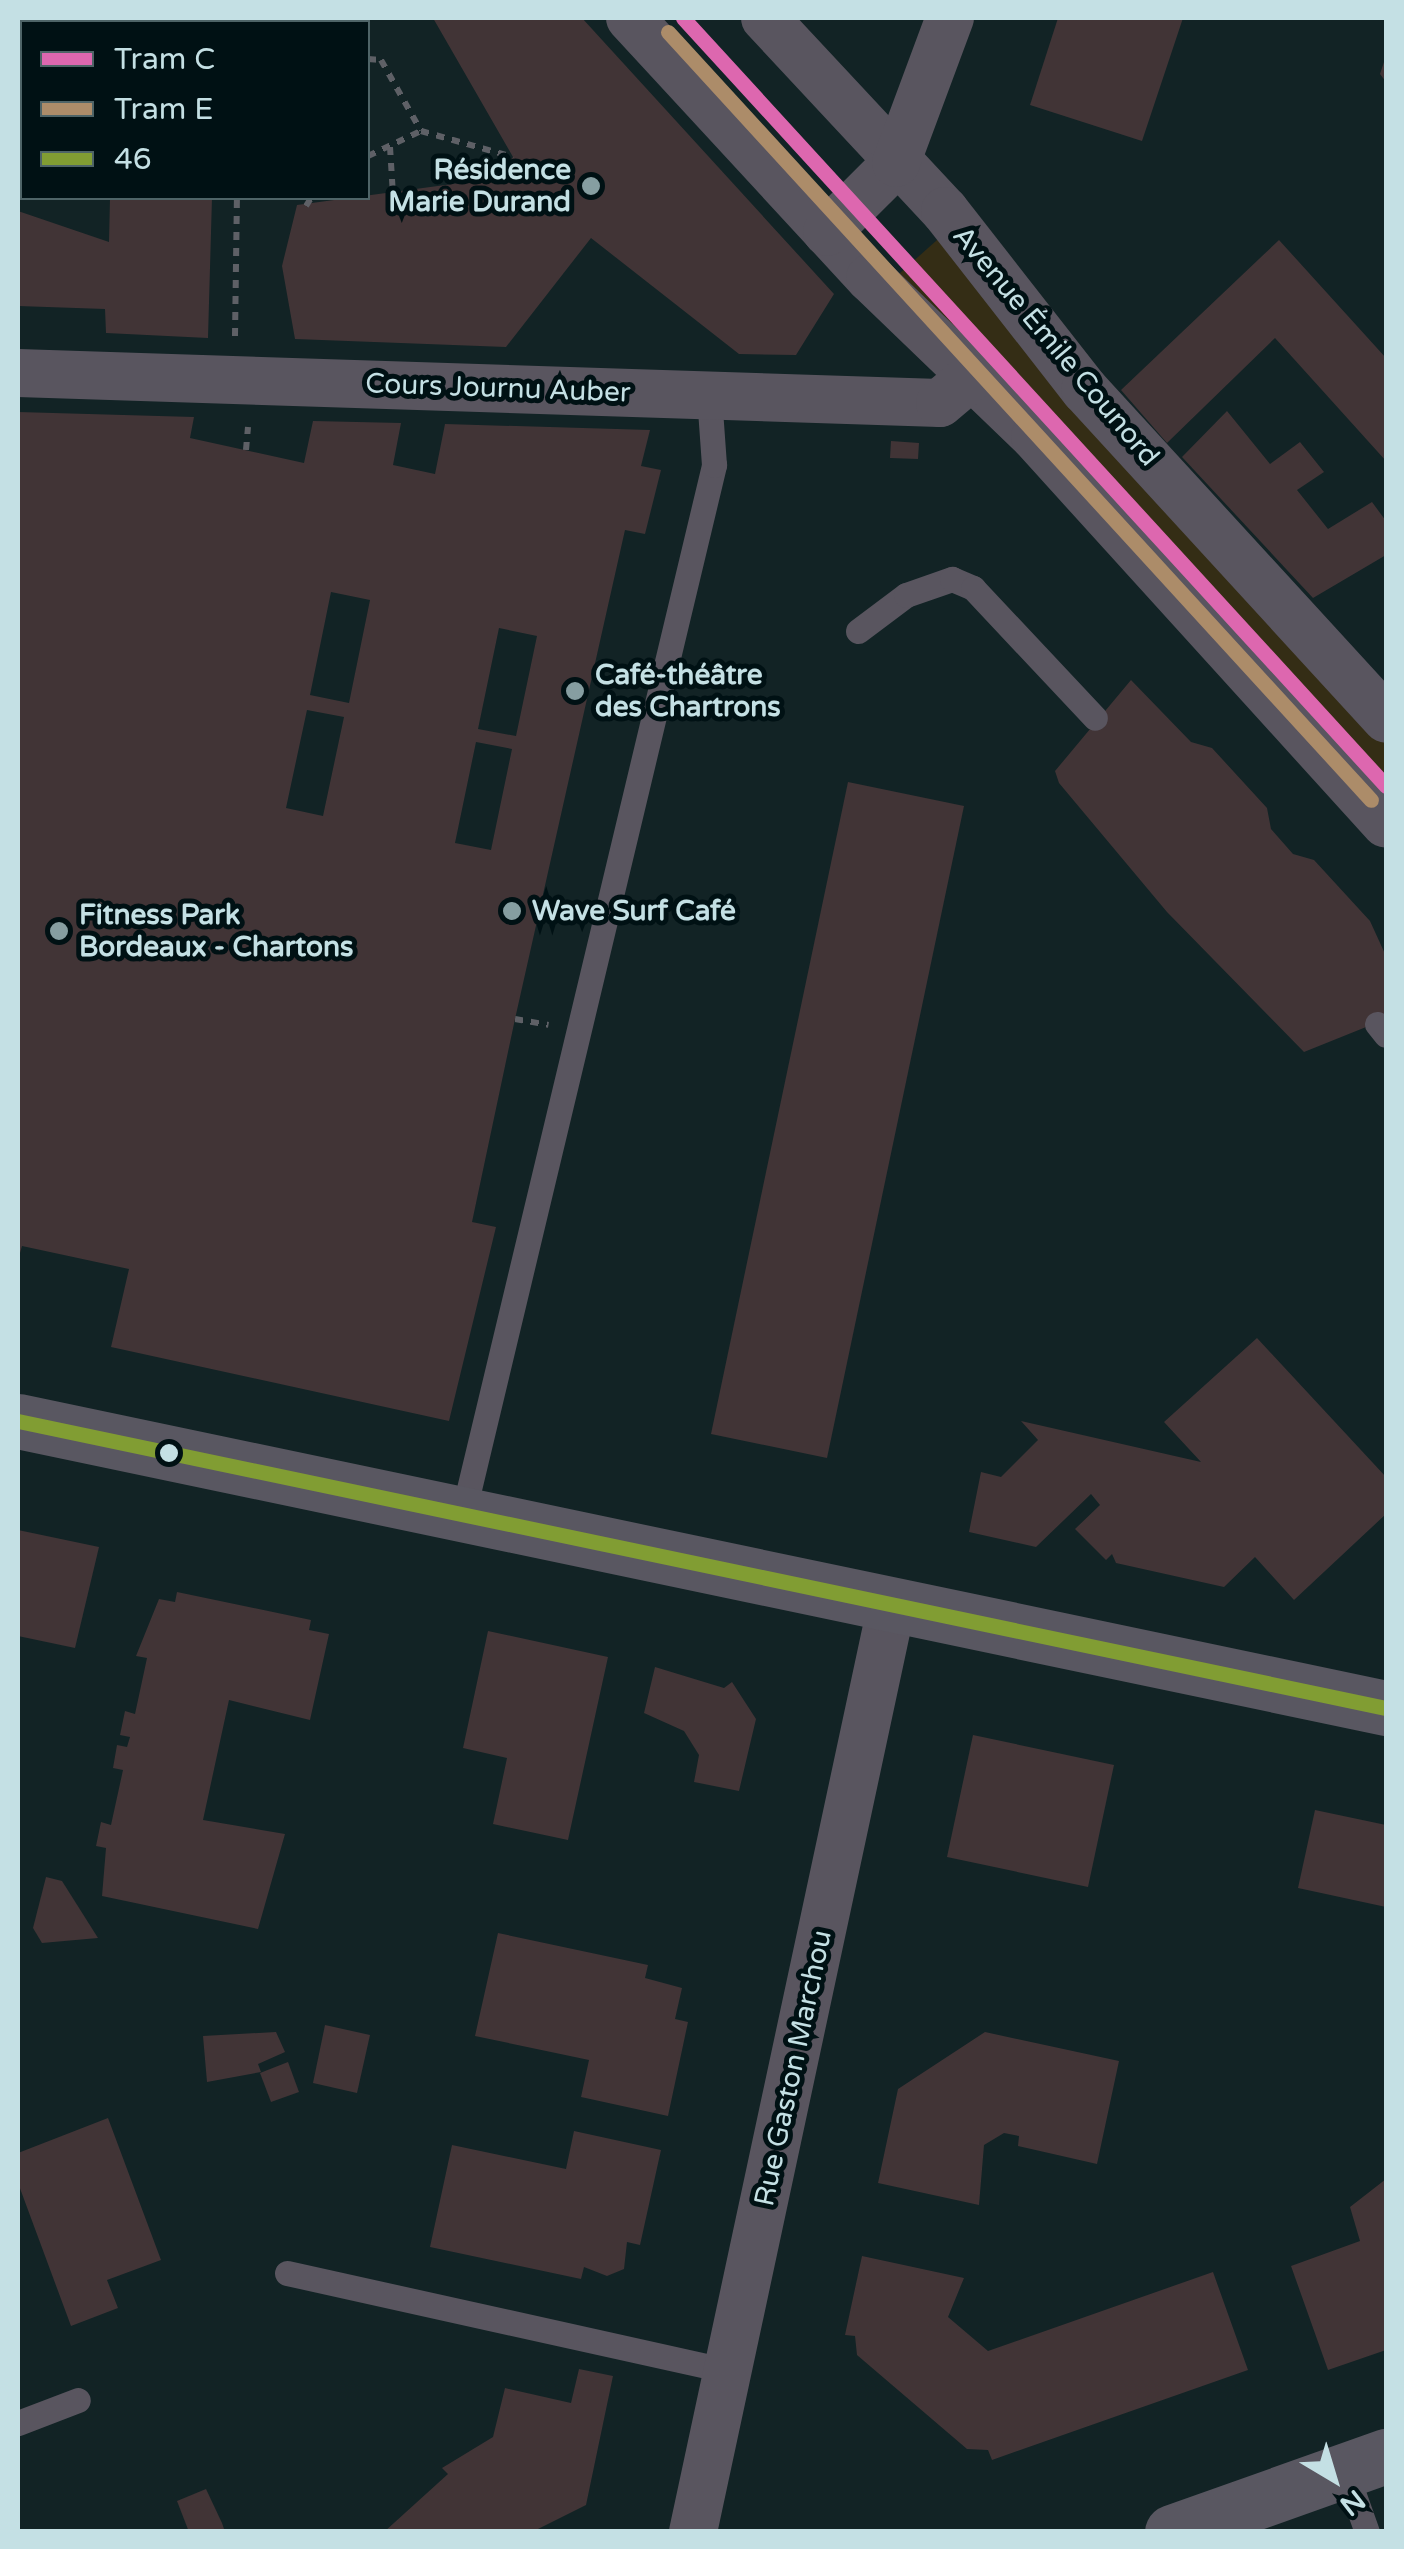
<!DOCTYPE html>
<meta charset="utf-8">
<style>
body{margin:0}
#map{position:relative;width:1404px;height:2549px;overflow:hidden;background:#122325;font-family:"Varela Round",sans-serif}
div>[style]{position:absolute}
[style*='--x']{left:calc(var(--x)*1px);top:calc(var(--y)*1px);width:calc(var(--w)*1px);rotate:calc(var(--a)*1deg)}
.green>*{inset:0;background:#342d15}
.building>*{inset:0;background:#413436}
.path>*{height:6px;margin-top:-3px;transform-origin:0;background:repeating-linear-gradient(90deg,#5e6066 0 8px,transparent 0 16px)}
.lane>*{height:25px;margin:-12.5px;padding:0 12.5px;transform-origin:12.5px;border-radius:12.5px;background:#59555f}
.street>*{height:48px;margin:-24px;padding:0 24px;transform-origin:24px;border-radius:24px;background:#59555f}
.secondary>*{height:55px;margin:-27.5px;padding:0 27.5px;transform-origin:27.5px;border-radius:27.5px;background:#595761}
.bus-1>*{height:15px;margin:-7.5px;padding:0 7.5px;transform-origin:7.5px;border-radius:7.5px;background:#819d33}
.tram-1>*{height:15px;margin:-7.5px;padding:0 7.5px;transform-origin:7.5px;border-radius:7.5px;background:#dd67af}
.tram-2>*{height:15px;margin:-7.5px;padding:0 7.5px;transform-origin:7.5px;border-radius:7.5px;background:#ac8c69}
.dots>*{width:28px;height:28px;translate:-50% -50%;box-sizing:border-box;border:5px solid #001114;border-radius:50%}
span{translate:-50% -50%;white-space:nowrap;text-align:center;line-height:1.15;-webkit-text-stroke:10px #001114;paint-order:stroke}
.poi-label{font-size:28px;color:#c4e0e4;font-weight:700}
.right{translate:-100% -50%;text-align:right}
.left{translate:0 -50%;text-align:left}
.street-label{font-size:28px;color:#c4e0e4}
.frame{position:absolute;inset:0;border:20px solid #c4e0e4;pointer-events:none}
.legend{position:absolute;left:20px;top:20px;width:350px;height:180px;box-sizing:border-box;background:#001114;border:2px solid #4e6467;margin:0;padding:12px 18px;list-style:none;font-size:30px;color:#c4e0e4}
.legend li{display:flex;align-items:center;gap:20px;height:50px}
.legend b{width:50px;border:2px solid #4e6467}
.north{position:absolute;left:1284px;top:2429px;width:100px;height:100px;-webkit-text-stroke:8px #001114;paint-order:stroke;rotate:142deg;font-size:28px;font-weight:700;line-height:40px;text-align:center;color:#c4e0e4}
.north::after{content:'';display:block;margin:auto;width:35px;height:45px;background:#c4e0e4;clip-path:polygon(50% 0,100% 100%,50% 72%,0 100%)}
</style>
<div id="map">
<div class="green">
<i style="clip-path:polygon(18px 18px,266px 18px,22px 22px,22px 40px)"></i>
<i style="clip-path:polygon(946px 232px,1386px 739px,1386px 801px,890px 282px)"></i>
</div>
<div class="building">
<i style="clip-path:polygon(433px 18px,582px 18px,834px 294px,796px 355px,739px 354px,591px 238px,506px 347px,295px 339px,282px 266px,297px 205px,497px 178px,513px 157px)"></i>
<i style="clip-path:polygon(1058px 18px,1183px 18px,1142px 141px,1030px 105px)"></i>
<i style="clip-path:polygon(1386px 56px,1386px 82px,1380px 74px)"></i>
<i style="clip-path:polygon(110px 198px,212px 198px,208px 338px,106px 333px,105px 309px,18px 306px,18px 211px,109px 242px)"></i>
<i style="clip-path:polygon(1279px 240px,1386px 358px,1386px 461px,1275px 338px,1167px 443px,1121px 390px)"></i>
<i style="clip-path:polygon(1227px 411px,1270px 464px,1300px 442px,1324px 472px,1297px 490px,1328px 529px,1372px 502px,1386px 521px,1386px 555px,1313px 598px,1182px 457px)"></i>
<i style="clip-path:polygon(evenodd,18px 412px,194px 417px,190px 438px,304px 463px,313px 421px,401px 423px,393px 465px,435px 474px,445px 424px,650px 430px,641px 466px,661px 470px,645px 534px,625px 530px,515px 1019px,472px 1222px,496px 1227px,449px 1421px,111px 1347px,129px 1269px,22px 1246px,18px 1260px,18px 412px,331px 592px,370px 600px,349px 703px,310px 695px,331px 592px,18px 412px,499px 628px,537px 636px,516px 736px,478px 729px,499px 628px,18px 412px,307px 710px,344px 717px,323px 816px,286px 808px,307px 710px,18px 412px,476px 742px,512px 749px,491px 850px,455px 843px,476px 742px)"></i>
<i style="clip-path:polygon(891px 441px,919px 443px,918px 459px,890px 458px)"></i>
<i style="clip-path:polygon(1131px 680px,1191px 742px,1212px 748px,1267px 808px,1271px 829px,1293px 854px,1314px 860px,1370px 921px,1386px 956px,1386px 1019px,1304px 1052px,1167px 912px,1059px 783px,1055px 771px)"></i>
<i style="clip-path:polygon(848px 782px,964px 806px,827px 1458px,711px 1434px)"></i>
<i style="clip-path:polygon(1257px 1338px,1386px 1477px,1386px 1514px,1294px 1600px,1255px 1557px,1224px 1587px,1116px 1563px,1112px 1554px,1106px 1560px,1075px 1529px,1100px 1505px,1091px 1494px,1036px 1547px,969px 1532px,981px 1472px,1001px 1477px,1038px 1440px,1021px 1421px,1201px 1462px,1164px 1422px)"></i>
<i style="clip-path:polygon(18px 1530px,99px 1547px,75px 1648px,18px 1636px)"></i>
<i style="clip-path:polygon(177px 1592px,311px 1620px,309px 1630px,329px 1634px,310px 1720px,229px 1700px,203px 1820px,285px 1834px,258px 1929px,102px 1896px,106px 1848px,96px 1846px,101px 1822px,111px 1825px,123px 1770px,113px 1768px,117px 1745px,127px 1747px,130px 1737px,120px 1735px,125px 1711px,135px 1714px,147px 1658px,136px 1656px,159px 1599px,175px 1602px)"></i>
<i style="clip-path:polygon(488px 1631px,608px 1657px,568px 1840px,493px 1824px,507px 1758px,463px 1748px)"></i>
<i style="clip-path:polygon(655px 1667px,724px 1688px,732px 1682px,756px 1719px,739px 1791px,694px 1782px,699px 1755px,684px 1731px,644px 1713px)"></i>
<i style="clip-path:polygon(973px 1735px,1114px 1765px,1088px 1887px,947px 1857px)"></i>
<i style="clip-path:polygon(1315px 1810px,1386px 1825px,1386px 1907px,1298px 1888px)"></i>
<i style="clip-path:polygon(46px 1877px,62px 1881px,98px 1938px,42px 1943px,33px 1928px)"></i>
<i style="clip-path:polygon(498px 1933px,648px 1965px,645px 1978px,682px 1988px,675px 2019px,688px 2022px,668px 2116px,581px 2097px,589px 2060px,475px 2036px)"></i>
<i style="clip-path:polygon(325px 2025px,370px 2035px,357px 2093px,313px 2083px)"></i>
<i style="clip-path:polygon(276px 2032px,285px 2052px,258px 2064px,261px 2072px,207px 2082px,203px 2036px)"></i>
<i style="clip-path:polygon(985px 2032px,1119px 2061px,1097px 2164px,1018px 2146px,1019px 2136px,1004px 2133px,984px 2145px,979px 2205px,878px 2183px,898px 2089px)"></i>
<i style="clip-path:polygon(288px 2062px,299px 2092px,271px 2102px,260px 2073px)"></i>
<i style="clip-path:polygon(108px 2118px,161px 2260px,107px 2280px,118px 2308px,71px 2326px,18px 2183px,18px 2153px)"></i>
<i style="clip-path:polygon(574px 2131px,661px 2150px,640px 2245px,627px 2242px,624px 2269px,607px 2276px,584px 2267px,581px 2279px,430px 2247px,452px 2145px,566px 2169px)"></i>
<i style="clip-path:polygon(1386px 2179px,1386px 2350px,1328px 2370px,1291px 2266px,1360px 2241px,1350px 2207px)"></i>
<i style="clip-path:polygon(862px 2256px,964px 2278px,948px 2317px,988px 2351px,1213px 2272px,1248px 2370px,992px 2460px,988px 2450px,967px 2449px,857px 2355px,855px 2336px,845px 2335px)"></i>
<i style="clip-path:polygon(579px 2369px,613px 2376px,586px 2505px,532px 2532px,384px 2532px,448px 2474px,442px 2468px,493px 2437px,505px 2388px,571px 2403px)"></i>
<i style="clip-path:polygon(206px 2489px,222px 2523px,225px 2532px,189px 2532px,177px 2501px)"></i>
</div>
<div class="path">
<i style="--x:165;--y:18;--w:14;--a:17"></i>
<i style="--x:243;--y:22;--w:4;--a:-76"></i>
<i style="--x:291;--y:22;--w:7;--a:-34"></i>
<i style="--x:368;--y:59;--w:13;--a:4"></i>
<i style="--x:381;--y:60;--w:81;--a:60.6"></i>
<i style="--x:390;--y:147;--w:48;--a:86.4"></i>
<i style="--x:368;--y:156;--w:59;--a:-25.3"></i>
<i style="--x:421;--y:131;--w:96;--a:15.8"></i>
<i style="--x:306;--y:206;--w:9;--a:-58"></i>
<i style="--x:235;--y:336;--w:138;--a:-89.2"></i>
<i style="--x:246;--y:450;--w:23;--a:-85"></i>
<i style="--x:515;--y:1019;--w:34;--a:10"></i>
</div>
<div class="lane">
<i style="--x:858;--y:631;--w:60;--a:-36.9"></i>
<i style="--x:906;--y:595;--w:49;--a:-19.2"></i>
<i style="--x:952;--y:579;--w:23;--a:23"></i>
<i style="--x:973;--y:588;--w:178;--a:46.8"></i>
<i style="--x:1377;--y:1024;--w:14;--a:51"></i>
<i style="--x:463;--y:1514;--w:1079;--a:-76.54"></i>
<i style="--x:714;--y:465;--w:70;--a:-94.1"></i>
<i style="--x:287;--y:2273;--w:452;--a:12.5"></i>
<i style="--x:18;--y:2423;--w:64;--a:-21"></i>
<i style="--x:1345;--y:2470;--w:66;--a:70.5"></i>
</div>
<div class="street">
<i style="--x:630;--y:18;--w:354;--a:47.3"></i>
<i style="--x:870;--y:278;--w:229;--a:43.9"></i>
<i style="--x:1035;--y:437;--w:522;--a:47.79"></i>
<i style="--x:765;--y:18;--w:264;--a:47"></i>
<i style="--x:945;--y:211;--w:227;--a:52"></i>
<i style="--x:1085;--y:390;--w:446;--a:47.5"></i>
<i style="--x:827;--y:232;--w:98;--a:-45"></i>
<i style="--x:896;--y:163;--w:155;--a:-69.6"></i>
<i style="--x:18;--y:373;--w:922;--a:1.86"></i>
<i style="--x:940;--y:403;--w:39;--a:-40"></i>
<i style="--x:693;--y:2532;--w:949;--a:-77.9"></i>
</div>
<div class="secondary">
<i style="--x:18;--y:1421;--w:1398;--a:11.85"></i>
<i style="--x:1172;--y:2532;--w:227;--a:-19.6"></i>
</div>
<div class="bus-1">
<i style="--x:18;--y:1421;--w:1398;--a:11.85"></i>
</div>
<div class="tram-1">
<i style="--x:683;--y:18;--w:1041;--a:47.53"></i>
</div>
<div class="tram-2">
<i style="--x:668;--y:32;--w:1041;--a:47.53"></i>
</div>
<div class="dots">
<i style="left:591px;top:186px;background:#869ea1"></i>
<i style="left:575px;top:691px;background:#869ea1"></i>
<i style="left:512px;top:911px;background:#869ea1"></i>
<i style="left:59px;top:931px;background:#869ea1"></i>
<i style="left:169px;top:1453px;background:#c4e0e4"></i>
</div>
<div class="poi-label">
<span class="right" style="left:571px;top:186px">Résidence<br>Marie Durand</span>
<span class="left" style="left:595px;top:691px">Café-théâtre<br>des Chartrons</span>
<span class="left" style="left:532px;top:911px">Wave Surf Café</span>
<span class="left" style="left:79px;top:931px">Fitness Park<br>Bordeaux - Chartons</span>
</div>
<div class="street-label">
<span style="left:1056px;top:346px;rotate:50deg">Avenue Émile Counord</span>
<span style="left:498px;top:388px;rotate:2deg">Cours Journu Auber</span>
<span style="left:793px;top:2068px;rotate:-78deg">Rue Gaston Marchou</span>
</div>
<div class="frame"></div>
<ul class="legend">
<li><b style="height:12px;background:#dd67af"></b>Tram C</li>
<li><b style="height:12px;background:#ac8c69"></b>Tram E</li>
<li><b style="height:12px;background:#819d33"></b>46</li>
</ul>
<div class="north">N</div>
</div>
